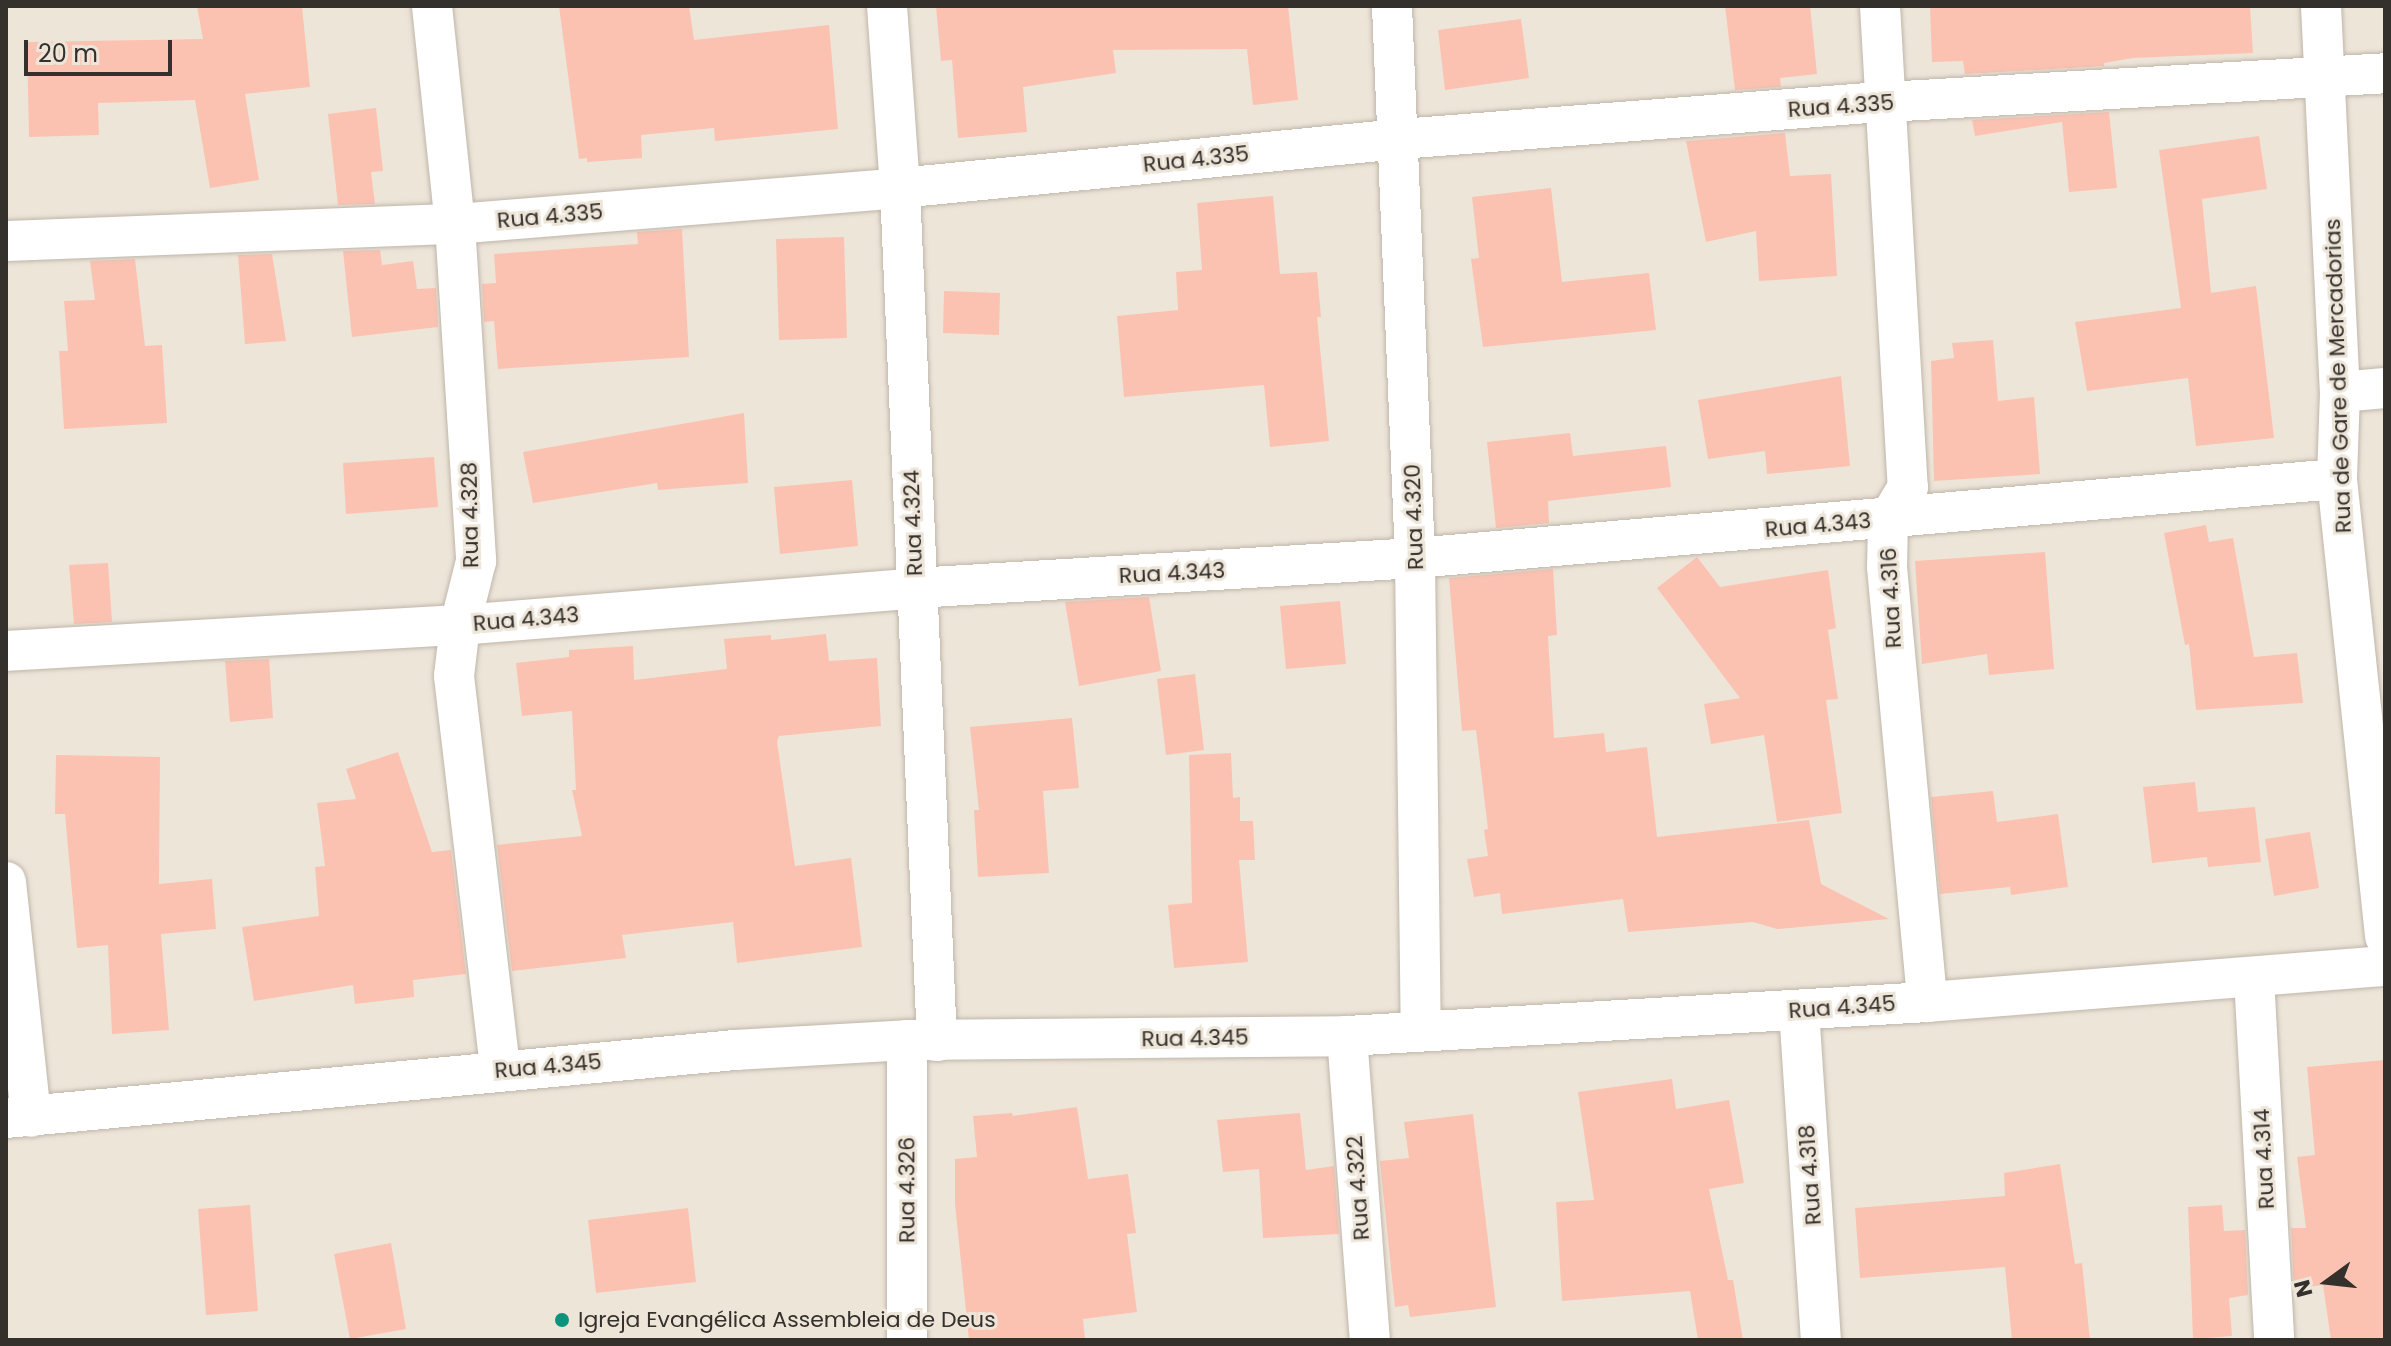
<!DOCTYPE html>
<meta charset="utf-8">
<style>
body{margin:0}
#map{position:relative;width:2391px;height:1346px;overflow:hidden;background:#eee5d9;font-family:Poppins,sans-serif}
div>[style]{position:absolute}
[style*='--x']{left:calc(var(--x)*1px);top:calc(var(--y)*1px);width:calc(var(--w)*1px);rotate:calc(var(--a)*1deg)}
.building>*{inset:0;background:#fbc2b2}
.roads{filter:drop-shadow(0 0 2px #bfb6aa) drop-shadow(0 0 2px #bfb6aa)}
.street>*{height:40px;margin:-20px;padding:0 20px;transform-origin:20px;border-radius:20px;background:#fff}
.dots>*{width:22px;height:22px;translate:-50% -50%;box-sizing:border-box;border:4px solid #eee5d9;border-radius:50%}
span{translate:-50% -50%;white-space:nowrap;text-align:center;line-height:1.15;-webkit-text-stroke:6px #eee5d9;paint-order:stroke}
.street-label{font-size:22px;color:#34302c}
.poi-label{font-size:22px;color:#34302c}
.left{translate:0 -50%;text-align:left}
.frame{position:absolute;inset:0;border:8px solid #34302c;pointer-events:none}
.north{position:absolute;left:2287px;top:1242px;width:80px;height:80px;-webkit-text-stroke:6px #eee5d9;paint-order:stroke;rotate:255deg;font-size:22px;font-weight:700;line-height:32px;text-align:center;color:#34302c}
.north::after{content:'';display:block;margin:auto;width:28px;height:36px;background:#34302c;clip-path:polygon(50% 0,100% 100%,50% 72%,0 100%)}
.scale{position:absolute;left:24px;top:40px;width:148px;height:36px;box-sizing:border-box;border:4px solid #34302c;border-top:0;padding-left:10px;font-size:24px;line-height:28px;white-space:nowrap;color:#34302c;-webkit-text-stroke:6px #eee5d9;paint-order:stroke}
</style>
<div id="map">
<div class="building">
<i style="clip-path:polygon(197px 6px,302px 6px,310px 87px,245px 94px,259px 180px,210px 188px,195px 100px,98px 103px,99px 135px,29px 137px,27px 42px,203px 39px)"></i>
<i style="clip-path:polygon(559px 6px,689px 6px,694px 40px,829px 25px,838px 129px,715px 141px,714px 128px,641px 135px,642px 158px,587px 162px,587px 158px,579px 159px)"></i>
<i style="clip-path:polygon(936px 6px,1288px 6px,1298px 100px,1253px 105px,1247px 49px,1113px 50px,1116px 73px,1023px 87px,1027px 132px,958px 138px,952px 60px,941px 61px)"></i>
<i style="clip-path:polygon(1725px 6px,1810px 6px,1817px 74px,1780px 78px,1781px 87px,1735px 90px)"></i>
<i style="clip-path:polygon(1930px 6px,2250px 6px,2253px 53px,2133px 58px,2104px 63px,2104px 66px,1965px 74px,1963px 61px,1932px 62px)"></i>
<i style="clip-path:polygon(1521px 19px,1529px 78px,1445px 90px,1438px 30px)"></i>
<i style="clip-path:polygon(376px 108px,383px 171px,371px 172px,375px 204px,338px 205px,328px 114px)"></i>
<i style="clip-path:polygon(2109px 112px,2117px 188px,2069px 192px,2062px 122px,1975px 136px,1972px 120px)"></i>
<i style="clip-path:polygon(1785px 133px,1790px 176px,1831px 174px,1837px 276px,1759px 281px,1756px 231px,1706px 242px,1686px 141px)"></i>
<i style="clip-path:polygon(2259px 136px,2267px 189px,2202px 199px,2211px 293px,2256px 286px,2274px 438px,2196px 446px,2188px 378px,2087px 391px,2075px 322px,2181px 308px,2159px 150px)"></i>
<i style="clip-path:polygon(1551px 188px,1562px 282px,1649px 273px,1656px 330px,1483px 347px,1471px 259px,1479px 258px,1472px 197px)"></i>
<i style="clip-path:polygon(1273px 196px,1280px 274px,1317px 272px,1321px 317px,1317px 317px,1329px 441px,1270px 447px,1264px 385px,1124px 397px,1117px 316px,1178px 310px,1176px 272px,1202px 270px,1197px 203px)"></i>
<i style="clip-path:polygon(682px 229px,689px 357px,498px 369px,494px 321px,484px 322px,482px 284px,496px 283px,494px 254px,638px 244px,637px 232px)"></i>
<i style="clip-path:polygon(844px 237px,847px 338px,779px 340px,776px 239px)"></i>
<i style="clip-path:polygon(380px 250px,382px 265px,413px 261px,417px 289px,436px 288px,438px 327px,352px 337px,343px 251px)"></i>
<i style="clip-path:polygon(272px 254px,286px 341px,245px 344px,238px 255px)"></i>
<i style="clip-path:polygon(135px 259px,145px 346px,162px 345px,167px 423px,64px 429px,59px 351px,68px 351px,64px 301px,95px 300px,90px 261px)"></i>
<i style="clip-path:polygon(944px 291px,1000px 293px,999px 335px,943px 333px)"></i>
<i style="clip-path:polygon(1993px 340px,1998px 401px,2034px 397px,2040px 474px,1934px 481px,1931px 361px,1954px 358px,1952px 343px)"></i>
<i style="clip-path:polygon(1841px 376px,1850px 466px,1767px 474px,1765px 451px,1708px 459px,1698px 400px)"></i>
<i style="clip-path:polygon(744px 413px,748px 483px,658px 490px,657px 483px,533px 503px,523px 452px)"></i>
<i style="clip-path:polygon(1570px 433px,1573px 456px,1666px 446px,1671px 487px,1548px 501px,1549px 523px,1496px 528px,1487px 442px)"></i>
<i style="clip-path:polygon(434px 457px,438px 507px,346px 514px,343px 463px)"></i>
<i style="clip-path:polygon(852px 480px,858px 546px,780px 554px,774px 487px)"></i>
<i style="clip-path:polygon(2206px 525px,2209px 542px,2233px 538px,2254px 657px,2297px 653px,2303px 703px,2196px 710px,2189px 644px,2185px 645px,2164px 533px)"></i>
<i style="clip-path:polygon(2045px 552px,2054px 669px,1989px 675px,1987px 654px,1922px 664px,1915px 561px)"></i>
<i style="clip-path:polygon(1697px 557px,1720px 587px,1828px 570px,1836px 628px,1828px 630px,1838px 699px,1826px 700px,1842px 813px,1777px 822px,1764px 735px,1711px 744px,1704px 704px,1740px 698px,1657px 588px)"></i>
<i style="clip-path:polygon(108px 563px,112px 622px,74px 624px,69px 565px)"></i>
<i style="clip-path:polygon(1553px 569px,1557px 635px,1548px 636px,1554px 738px,1604px 733px,1606px 752px,1647px 747px,1657px 837px,1809px 820px,1821px 884px,1889px 919px,1777px 929px,1753px 922px,1628px 932px,1623px 899px,1502px 914px,1500px 893px,1474px 897px,1467px 859px,1488px 856px,1484px 830px,1488px 829px,1476px 730px,1462px 731px,1449px 578px)"></i>
<i style="clip-path:polygon(1149px 597px,1161px 671px,1079px 686px,1065px 602px)"></i>
<i style="clip-path:polygon(1340px 601px,1346px 664px,1286px 669px,1280px 606px)"></i>
<i style="clip-path:polygon(826px 634px,829px 661px,877px 658px,881px 726px,779px 736px,777px 742px,795px 866px,851px 858px,862px 947px,737px 963px,733px 922px,622px 935px,626px 958px,512px 971px,497px 845px,582px 836px,572px 790px,576px 790px,572px 711px,522px 716px,516px 663px,569px 657px,569px 650px,633px 646px,634px 680px,727px 669px,724px 639px,771px 635px,771px 640px)"></i>
<i style="clip-path:polygon(269px 659px,273px 718px,230px 722px,225px 661px)"></i>
<i style="clip-path:polygon(1195px 674px,1204px 750px,1166px 755px,1157px 679px)"></i>
<i style="clip-path:polygon(1072px 718px,1079px 788px,1043px 791px,1049px 873px,978px 877px,974px 810px,979px 810px,970px 727px)"></i>
<i style="clip-path:polygon(398px 752px,432px 852px,451px 850px,466px 974px,413px 980px,414px 997px,355px 1004px,353px 985px,254px 1001px,242px 927px,319px 916px,315px 867px,325px 866px,317px 803px,356px 799px,346px 769px)"></i>
<i style="clip-path:polygon(1231px 753px,1233px 798px,1240px 797px,1240px 821px,1253px 821px,1255px 860px,1239px 860px,1248px 962px,1174px 968px,1168px 905px,1192px 903px,1189px 755px)"></i>
<i style="clip-path:polygon(56px 755px,160px 757px,159px 884px,212px 879px,216px 929px,161px 934px,169px 1030px,112px 1034px,108px 945px,77px 948px,65px 814px,55px 814px)"></i>
<i style="clip-path:polygon(2195px 782px,2198px 812px,2255px 807px,2261px 862px,2208px 867px,2207px 857px,2152px 863px,2143px 787px)"></i>
<i style="clip-path:polygon(1993px 791px,1997px 822px,2058px 814px,2068px 887px,2011px 895px,2010px 887px,1940px 894px,1931px 797px)"></i>
<i style="clip-path:polygon(2310px 832px,2319px 888px,2274px 896px,2265px 839px)"></i>
<i style="clip-path:polygon(2385px 1060px,2385px 1340px,2331px 1340px,2323px 1285px,2294px 1289px,2291px 1228px,2306px 1228px,2297px 1157px,2315px 1155px,2307px 1067px)"></i>
<i style="clip-path:polygon(1672px 1079px,1676px 1109px,1729px 1100px,1744px 1183px,1709px 1189px,1728px 1280px,1733px 1280px,1743px 1340px,1698px 1340px,1690px 1291px,1562px 1301px,1556px 1202px,1594px 1200px,1578px 1092px)"></i>
<i style="clip-path:polygon(1077px 1107px,1088px 1179px,1128px 1174px,1136px 1233px,1127px 1234px,1137px 1312px,1083px 1319px,1085px 1340px,969px 1340px,955px 1204px,955px 1159px,977px 1157px,973px 1116px,1012px 1113px,1013px 1116px)"></i>
<i style="clip-path:polygon(1300px 1113px,1306px 1170px,1334px 1166px,1339px 1234px,1263px 1238px,1259px 1169px,1223px 1172px,1217px 1120px)"></i>
<i style="clip-path:polygon(1473px 1114px,1496px 1307px,1410px 1317px,1408px 1305px,1395px 1307px,1380px 1161px,1409px 1158px,1404px 1122px)"></i>
<i style="clip-path:polygon(2060px 1164px,2075px 1264px,2082px 1263px,2090px 1340px,2012px 1340px,2005px 1267px,1860px 1278px,1855px 1208px,2005px 1196px,2004px 1173px)"></i>
<i style="clip-path:polygon(250px 1205px,258px 1311px,206px 1315px,198px 1209px)"></i>
<i style="clip-path:polygon(2222px 1205px,2224px 1231px,2245px 1230px,2248px 1295px,2229px 1298px,2232px 1336px,2193px 1339px,2188px 1207px)"></i>
<i style="clip-path:polygon(688px 1208px,696px 1282px,596px 1293px,588px 1220px)"></i>
<i style="clip-path:polygon(391px 1243px,406px 1329px,350px 1339px,334px 1254px)"></i>
</div>
<div class="roads">
<div class="street">
<i style="--x:432;--y:6;--w:219;--a:84"></i>
<i style="--x:455;--y:224;--w:338;--a:86.4"></i>
<i style="--x:476;--y:561;--w:66;--a:104"></i>
<i style="--x:460;--y:625;--w:51;--a:96.7"></i>
<i style="--x:454;--y:676;--w:397;--a:83.3"></i>
<i style="--x:887;--y:6;--w:182;--a:85.9"></i>
<i style="--x:900;--y:188;--w:854;--a:87.52"></i>
<i style="--x:1392;--y:6;--w:552;--a:87.61"></i>
<i style="--x:1415;--y:558;--w:471;--a:89.3"></i>
<i style="--x:1880;--y:6;--w:482;--a:86.7"></i>
<i style="--x:1908;--y:487;--w:39;--a:121"></i>
<i style="--x:1888;--y:520;--w:47;--a:91.2"></i>
<i style="--x:1887;--y:567;--w:437;--a:84.7"></i>
<i style="--x:2321;--y:6;--w:386;--a:87.2"></i>
<i style="--x:2340;--y:392;--w:87;--a:92"></i>
<i style="--x:2337;--y:479;--w:460;--a:84"></i>
<i style="--x:6;--y:241;--w:449;--a:-2.2"></i>
<i style="--x:455;--y:224;--w:446;--a:-4.6"></i>
<i style="--x:900;--y:188;--w:502;--a:-5.6"></i>
<i style="--x:1400;--y:139;--w:487;--a:-4.4"></i>
<i style="--x:1886;--y:102;--w:500;--a:-3.3"></i>
<i style="--x:2340;--y:392;--w:45;--a:-5.1"></i>
<i style="--x:6;--y:651;--w:455;--a:-3.3"></i>
<i style="--x:460;--y:625;--w:457;--a:-4.6"></i>
<i style="--x:915;--y:588;--w:501;--a:-3.43"></i>
<i style="--x:1415;--y:558;--w:925;--a:-4.9"></i>
<i style="--x:6;--y:882;--w:236;--a:83.9"></i>
<i style="--x:2254;--y:978;--w:363;--a:86.8"></i>
<i style="--x:1799;--y:1010;--w:331;--a:86.2"></i>
<i style="--x:1347;--y:1036;--w:305;--a:85.7"></i>
<i style="--x:6;--y:1118;--w:732;--a:-5.33"></i>
<i style="--x:735;--y:1050;--w:172;--a:-3.3"></i>
<i style="--x:907;--y:1040;--w:440;--a:-0.5"></i>
<i style="--x:1347;--y:1036;--w:581;--a:-3.35"></i>
<i style="--x:1927;--y:1002;--w:459;--a:-4.5"></i>
<i style="--x:907;--y:1340;--w:300;--a:-90"></i>
</div>
</div>
<div class="dots">
<i style="left:562px;top:1320px;background:#0b937d"></i>
</div>
<div class="street-label">
<span style="left:1841px;top:106px;rotate:-4deg">Rua 4.335</span>
<span style="left:1196px;top:159px;rotate:-6deg">Rua 4.335</span>
<span style="left:550px;top:216px;rotate:-5deg">Rua 4.335</span>
<span style="left:2338px;top:376px;rotate:-92deg">Rua de Gare de Mercadorias</span>
<span style="left:470px;top:515px;rotate:-91deg">Rua 4.328</span>
<span style="left:1414px;top:517px;rotate:-92deg">Rua 4.320</span>
<span style="left:913px;top:523px;rotate:-92deg">Rua 4.324</span>
<span style="left:1818px;top:525px;rotate:-5deg">Rua 4.343</span>
<span style="left:1172px;top:573px;rotate:-3deg">Rua 4.343</span>
<span style="left:1891px;top:598px;rotate:-93deg">Rua 4.316</span>
<span style="left:526px;top:619px;rotate:-5deg">Rua 4.343</span>
<span style="left:1842px;top:1007px;rotate:-4deg">Rua 4.345</span>
<span style="left:1195px;top:1038px;rotate:-1deg">Rua 4.345</span>
<span style="left:548px;top:1066px;rotate:-5deg">Rua 4.345</span>
<span style="left:2264px;top:1159px;rotate:-93deg">Rua 4.314</span>
<span style="left:1810px;top:1175px;rotate:-94deg">Rua 4.318</span>
<span style="left:1358px;top:1188px;rotate:-94deg">Rua 4.322</span>
<span style="left:907px;top:1190px;rotate:-90deg">Rua 4.326</span>
</div>
<div class="poi-label">
<span class="left" style="left:578px;top:1320px">Igreja Evangélica Assembleia de Deus</span>
</div>
<div class="frame"></div>
<div class="north">N</div>
<div class="scale">20 m</div>
</div>
